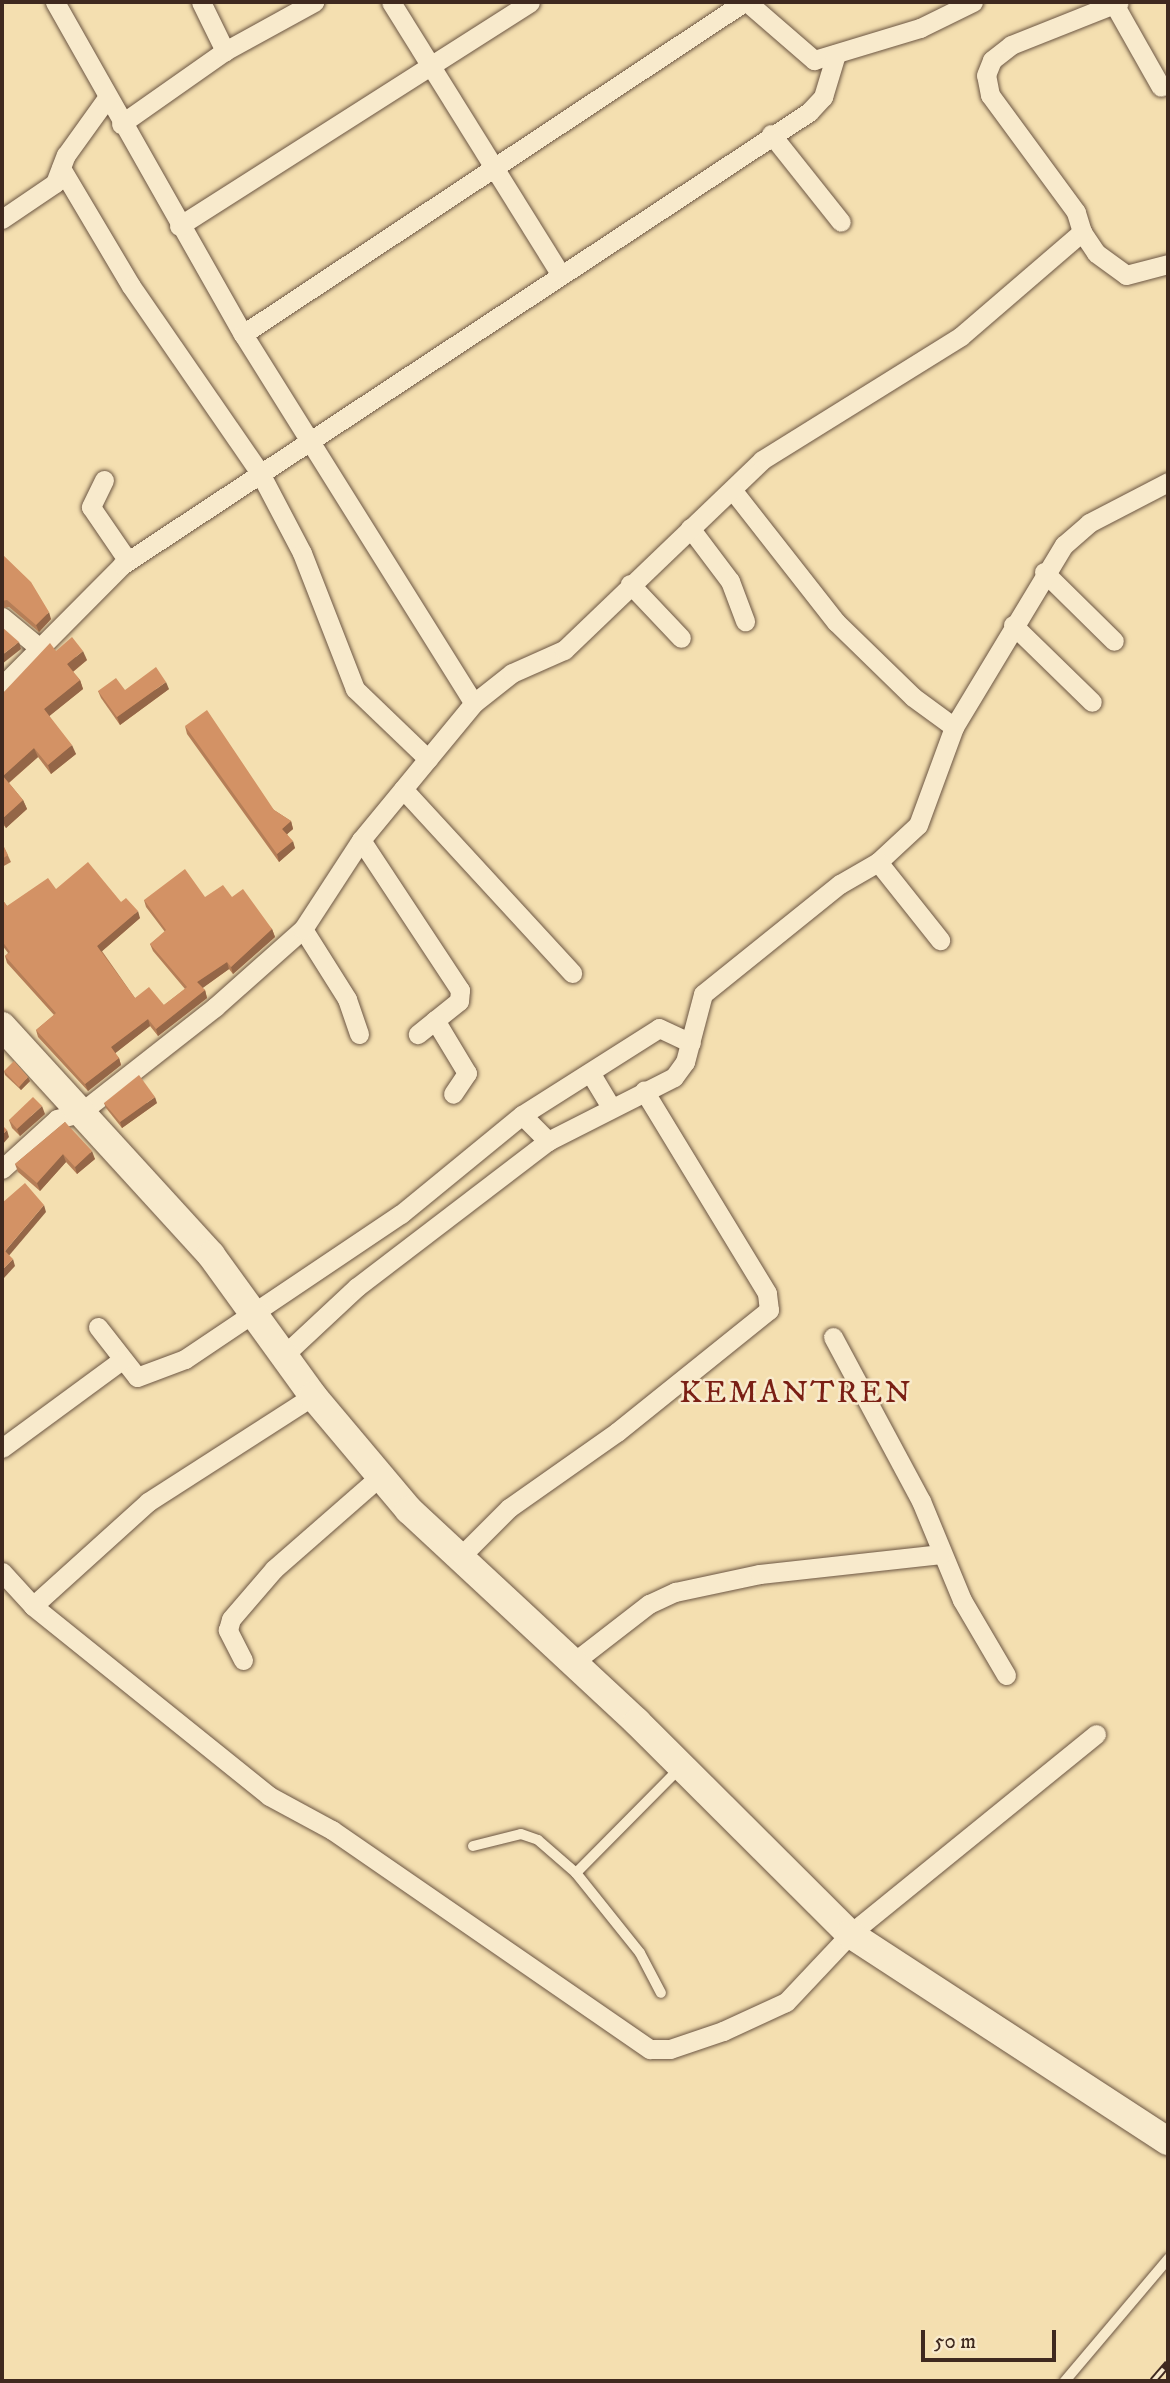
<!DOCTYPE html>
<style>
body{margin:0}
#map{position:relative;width:1170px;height:2383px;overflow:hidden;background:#f4dfb0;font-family:"IM FELL DW Pica",serif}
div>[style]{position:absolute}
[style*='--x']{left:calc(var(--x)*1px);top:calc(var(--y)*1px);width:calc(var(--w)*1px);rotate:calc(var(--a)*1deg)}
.roads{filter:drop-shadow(0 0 2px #6c5643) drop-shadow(0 0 2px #6c5643)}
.lane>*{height:10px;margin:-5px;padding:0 5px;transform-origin:5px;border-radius:5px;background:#f8eacc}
.street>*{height:19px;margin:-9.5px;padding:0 9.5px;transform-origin:9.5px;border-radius:9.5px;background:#f8eacc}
.secondary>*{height:28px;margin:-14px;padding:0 14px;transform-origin:14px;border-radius:14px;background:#f8eacc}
.rail>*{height:8px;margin-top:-4px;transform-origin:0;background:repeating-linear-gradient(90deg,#f8eacc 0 16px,#3f291f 0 32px);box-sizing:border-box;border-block:2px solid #3f291f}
.wall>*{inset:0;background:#b57e57}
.shaded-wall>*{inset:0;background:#946647}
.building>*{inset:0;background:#d39265}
span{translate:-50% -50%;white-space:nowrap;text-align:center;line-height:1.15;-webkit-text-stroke:5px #f8eacc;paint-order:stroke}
.quarter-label{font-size:32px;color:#7a1f14;letter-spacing:2px}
.frame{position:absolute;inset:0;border:4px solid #3f291f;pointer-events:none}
.scale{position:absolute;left:921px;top:2330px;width:135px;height:32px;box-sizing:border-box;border:4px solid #3f291f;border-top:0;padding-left:9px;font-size:21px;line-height:24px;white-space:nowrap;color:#3f291f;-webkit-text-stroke:5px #f8eacc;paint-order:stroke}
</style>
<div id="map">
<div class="roads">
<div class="lane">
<i style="--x:473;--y:1846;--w:49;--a:-14"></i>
<i style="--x:521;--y:1834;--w:18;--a:19"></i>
<i style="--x:538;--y:1840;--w:50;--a:41"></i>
<i style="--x:576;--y:1873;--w:102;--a:51.3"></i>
<i style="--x:640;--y:1953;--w:45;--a:62.3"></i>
<i style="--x:576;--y:1873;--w:146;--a:-45.3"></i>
<i style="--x:1065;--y:2381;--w:160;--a:-49.8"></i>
</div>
<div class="street">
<i style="--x:55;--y:2;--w:382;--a:60.5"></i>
<i style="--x:243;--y:334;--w:435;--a:58"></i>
<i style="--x:201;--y:2;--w:55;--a:63.9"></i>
<i style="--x:391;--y:2;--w:320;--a:58.1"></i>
<i style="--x:747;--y:2;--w:89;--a:40.9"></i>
<i style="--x:814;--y:60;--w:111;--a:-16.8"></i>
<i style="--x:920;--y:28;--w:59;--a:-26.1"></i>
<i style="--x:1114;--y:4;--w:95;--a:60.5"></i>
<i style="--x:121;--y:124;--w:127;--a:-35.1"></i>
<i style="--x:225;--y:51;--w:102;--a:-28.8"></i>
<i style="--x:771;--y:134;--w:112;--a:51.5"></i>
<i style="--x:61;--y:168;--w:137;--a:59.3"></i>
<i style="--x:131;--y:286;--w:227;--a:55.4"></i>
<i style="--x:260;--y:473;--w:90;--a:62.3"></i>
<i style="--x:302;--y:553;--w:146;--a:68.7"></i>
<i style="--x:355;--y:689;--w:101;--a:43.8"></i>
<i style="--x:2;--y:219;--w:64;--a:-34.2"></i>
<i style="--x:55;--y:183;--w:30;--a:-69"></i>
<i style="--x:66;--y:155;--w:70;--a:-54.3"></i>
<i style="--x:179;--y:226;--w:416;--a:-32.5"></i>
<i style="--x:1082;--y:232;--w:25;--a:56"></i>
<i style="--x:1096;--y:253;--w:37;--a:36"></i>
<i style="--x:1126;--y:275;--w:43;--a:-14.7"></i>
<i style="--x:243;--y:334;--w:601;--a:-33.53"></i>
<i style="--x:104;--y:480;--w:30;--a:116"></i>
<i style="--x:91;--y:507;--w:65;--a:55.6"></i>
<i style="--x:734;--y:492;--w:165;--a:51.9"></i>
<i style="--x:836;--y:622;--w:107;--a:44.2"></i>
<i style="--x:913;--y:697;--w:51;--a:36.2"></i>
<i style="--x:690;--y:528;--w:66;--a:53"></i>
<i style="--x:730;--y:581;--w:43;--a:69.4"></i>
<i style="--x:1044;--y:572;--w:98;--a:44.6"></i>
<i style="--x:630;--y:584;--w:74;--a:46.6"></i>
<i style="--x:2;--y:617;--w:45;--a:39.6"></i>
<i style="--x:1013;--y:625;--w:110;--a:44.3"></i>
<i style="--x:2;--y:686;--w:170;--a:-45.2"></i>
<i style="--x:122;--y:565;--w:823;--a:-33.4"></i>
<i style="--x:809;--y:112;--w:21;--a:-47"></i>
<i style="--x:823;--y:97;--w:45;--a:-73.2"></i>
<i style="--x:403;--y:789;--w:250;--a:47.4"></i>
<i style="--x:361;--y:840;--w:180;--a:56.6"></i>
<i style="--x:460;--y:990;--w:11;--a:95"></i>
<i style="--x:459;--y:1001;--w:53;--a:141.2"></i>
<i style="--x:878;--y:862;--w:54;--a:-42.8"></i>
<i style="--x:918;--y:825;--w:104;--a:-69.8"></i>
<i style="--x:954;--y:727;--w:213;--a:-58.9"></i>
<i style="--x:1064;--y:545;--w:33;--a:-41"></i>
<i style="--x:1089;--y:523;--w:89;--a:-27.4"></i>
<i style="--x:303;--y:929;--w:83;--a:57.8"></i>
<i style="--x:347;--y:999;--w:37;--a:71"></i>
<i style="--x:435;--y:1020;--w:62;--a:58.9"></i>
<i style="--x:467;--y:1073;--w:25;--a:124"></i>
<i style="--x:591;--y:1074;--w:39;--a:59"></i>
<i style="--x:522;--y:1115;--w:37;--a:45"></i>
<i style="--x:2;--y:1169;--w:74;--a:-42.3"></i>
<i style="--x:57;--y:1119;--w:24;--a:-15"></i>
<i style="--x:80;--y:1113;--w:172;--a:-38.1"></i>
<i style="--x:215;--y:1007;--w:118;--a:-41.6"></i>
<i style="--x:303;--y:929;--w:106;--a:-56.9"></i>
<i style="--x:361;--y:840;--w:178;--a:-50.5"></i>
<i style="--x:474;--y:703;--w:48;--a:-38.3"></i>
<i style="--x:512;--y:673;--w:57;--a:-23.9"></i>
<i style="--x:564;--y:650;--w:274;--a:-43.8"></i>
<i style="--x:762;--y:460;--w:234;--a:-31.9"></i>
<i style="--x:961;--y:336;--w:160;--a:-40.7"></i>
<i style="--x:1082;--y:232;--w:21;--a:-107"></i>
<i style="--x:1076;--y:212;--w:145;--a:-126.3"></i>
<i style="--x:990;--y:95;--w:20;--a:-101"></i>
<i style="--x:986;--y:75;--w:16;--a:-68"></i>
<i style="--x:992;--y:60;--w:24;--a:-38"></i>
<i style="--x:1011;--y:45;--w:116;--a:-21.7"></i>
<i style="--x:98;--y:1327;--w:63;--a:52"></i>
<i style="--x:137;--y:1377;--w:51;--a:-20.6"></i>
<i style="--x:185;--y:1359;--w:260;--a:-33.9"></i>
<i style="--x:401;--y:1214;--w:156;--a:-39.3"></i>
<i style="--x:522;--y:1115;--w:162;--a:-32.4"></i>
<i style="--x:659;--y:1028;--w:35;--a:25"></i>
<i style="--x:833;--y:1337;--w:186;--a:61.8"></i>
<i style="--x:921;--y:1501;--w:107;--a:67.5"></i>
<i style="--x:962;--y:1600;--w:87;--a:59.6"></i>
<i style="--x:284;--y:1355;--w:100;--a:-43"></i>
<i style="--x:357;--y:1287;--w:240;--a:-37.4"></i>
<i style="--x:548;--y:1141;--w:141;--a:-26.9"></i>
<i style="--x:674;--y:1077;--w:19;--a:-54"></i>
<i style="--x:685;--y:1062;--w:70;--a:-75.2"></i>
<i style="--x:703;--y:994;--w:176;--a:-38.8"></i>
<i style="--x:840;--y:884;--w:44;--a:-30.1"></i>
<i style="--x:878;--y:862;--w:100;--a:51.5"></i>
<i style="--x:313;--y:1396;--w:196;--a:147.3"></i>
<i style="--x:148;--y:1502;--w:155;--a:137.9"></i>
<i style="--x:33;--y:1606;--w:303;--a:38.8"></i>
<i style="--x:269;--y:1796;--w:72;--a:28.4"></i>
<i style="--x:332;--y:1830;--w:386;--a:34.6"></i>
<i style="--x:650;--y:2049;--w:20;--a:0"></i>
<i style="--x:670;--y:2049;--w:56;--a:-18.8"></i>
<i style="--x:723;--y:2031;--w:69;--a:-24.7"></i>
<i style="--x:786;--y:2002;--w:93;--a:-46.7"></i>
<i style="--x:850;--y:1934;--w:317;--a:-39.1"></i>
<i style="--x:2;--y:1448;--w:149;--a:-36.3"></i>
<i style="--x:459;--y:1558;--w:71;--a:-45"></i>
<i style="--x:509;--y:1508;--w:132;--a:-35.1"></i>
<i style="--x:617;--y:1432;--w:195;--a:-38.8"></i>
<i style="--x:769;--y:1310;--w:17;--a:-97"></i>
<i style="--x:767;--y:1293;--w:237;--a:-121.3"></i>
<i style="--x:2;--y:1572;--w:46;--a:47.6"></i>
<i style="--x:243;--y:1660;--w:34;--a:-117"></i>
<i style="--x:228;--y:1630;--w:11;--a:-75"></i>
<i style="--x:231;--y:1619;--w:66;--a:-49.3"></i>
<i style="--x:274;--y:1569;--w:140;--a:-41.2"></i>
<i style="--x:570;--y:1665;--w:100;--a:-37.7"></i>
<i style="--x:649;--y:1604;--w:29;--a:-25"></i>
<i style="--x:675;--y:1592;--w:87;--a:-12"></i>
<i style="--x:760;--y:1574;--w:182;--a:-6.3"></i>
</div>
<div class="secondary">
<i style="--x:2;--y:1026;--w:310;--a:47.6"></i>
<i style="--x:211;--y:1255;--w:174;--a:54.1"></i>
<i style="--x:313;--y:1396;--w:149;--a:49.9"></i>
<i style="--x:409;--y:1510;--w:311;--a:42.9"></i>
<i style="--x:637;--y:1722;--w:301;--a:44.9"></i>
<i style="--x:850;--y:1934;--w:379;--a:33.1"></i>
</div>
</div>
<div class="rail">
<i style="--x:1153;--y:2381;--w:23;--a:-49"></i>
</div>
<div class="wall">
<i style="clip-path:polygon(2px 554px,51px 619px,39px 632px,9px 607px,2px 608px)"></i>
<i style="clip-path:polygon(56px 651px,87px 660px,73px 672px,80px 680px,83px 689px,49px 716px,76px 754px,51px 774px,38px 757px,9px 783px,23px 800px,27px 809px,6px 828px,2px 823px,2px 694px)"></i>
<i style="clip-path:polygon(169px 689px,120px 725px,101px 698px,98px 691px)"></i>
<i style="clip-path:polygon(185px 726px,274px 810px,291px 821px,293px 829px,287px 834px,295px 848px,279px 862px,187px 734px)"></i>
<i style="clip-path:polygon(2px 843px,11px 862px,2px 867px)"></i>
<i style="clip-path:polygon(56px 889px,121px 902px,140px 918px,102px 951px,135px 998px,164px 1005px,185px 989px,153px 951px,150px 944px,165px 932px,146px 907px,144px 900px,205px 897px,232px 897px,272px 929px,275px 937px,233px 974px,229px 969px,202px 988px,205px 990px,207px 998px,158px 1036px,150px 1026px,115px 1053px,119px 1058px,121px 1065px,88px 1091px,38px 1037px,36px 1030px,54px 1015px,7px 963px,5px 956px,8px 953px,2px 945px,2px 899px,7px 906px)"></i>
<i style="clip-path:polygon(4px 1071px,30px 1081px,21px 1090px,5px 1075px)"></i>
<i style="clip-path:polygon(104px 1103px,157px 1103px,122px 1128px,106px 1108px)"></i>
<i style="clip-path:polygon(45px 1114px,20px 1136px,12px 1128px,9px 1120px)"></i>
<i style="clip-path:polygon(65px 1122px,95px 1159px,77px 1174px,66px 1162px,40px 1191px,18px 1172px,15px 1164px)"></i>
</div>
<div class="shaded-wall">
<i style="clip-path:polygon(49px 612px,51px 619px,39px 632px,36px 625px)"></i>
<i style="clip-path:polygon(19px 642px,21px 649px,2px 664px,2px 655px)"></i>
<i style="clip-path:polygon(83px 651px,87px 660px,70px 674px,67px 664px)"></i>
<i style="clip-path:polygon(80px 680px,83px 689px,47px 718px,44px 709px)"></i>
<i style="clip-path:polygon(166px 682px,169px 689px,120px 725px,117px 717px)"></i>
<i style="clip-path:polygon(72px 745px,76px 754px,51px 774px,48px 765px)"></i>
<i style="clip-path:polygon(34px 748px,38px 757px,6px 785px,3px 776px)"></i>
<i style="clip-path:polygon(23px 800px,27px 809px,6px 828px,2px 819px)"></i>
<i style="clip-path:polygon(291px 821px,293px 829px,285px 836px,282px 829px)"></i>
<i style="clip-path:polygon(293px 841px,295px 848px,279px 862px,277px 854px)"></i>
<i style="clip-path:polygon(138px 911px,140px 918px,100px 953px,97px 946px)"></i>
<i style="clip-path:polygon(272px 929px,275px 937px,233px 974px,231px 967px)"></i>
<i style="clip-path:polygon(227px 962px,229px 969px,200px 990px,197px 982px)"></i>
<i style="clip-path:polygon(205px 990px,207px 998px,158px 1036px,156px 1029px)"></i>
<i style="clip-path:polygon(148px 1019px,150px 1026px,113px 1055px,111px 1047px)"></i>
<i style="clip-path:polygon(119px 1058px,121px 1065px,88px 1091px,85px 1084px)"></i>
<i style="clip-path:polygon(28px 1077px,30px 1081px,21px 1090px,19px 1087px)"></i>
<i style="clip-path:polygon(155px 1097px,157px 1103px,122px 1128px,120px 1122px)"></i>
<i style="clip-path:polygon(42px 1106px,45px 1114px,20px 1136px,17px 1129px)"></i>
<i style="clip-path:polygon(7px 1130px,9px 1137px,2px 1145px,2px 1135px)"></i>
<i style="clip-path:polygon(92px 1151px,95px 1159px,77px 1174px,75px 1167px)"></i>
<i style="clip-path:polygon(63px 1154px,66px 1162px,40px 1191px,37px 1183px)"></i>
<i style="clip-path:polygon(44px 1205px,46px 1212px,7px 1258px,5px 1251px)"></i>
<i style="clip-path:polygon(13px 1259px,15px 1266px,4px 1278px,2px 1270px)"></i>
</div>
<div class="building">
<i style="clip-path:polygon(2px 554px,31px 582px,49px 612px,36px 625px,7px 600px,2px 601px)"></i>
<i style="clip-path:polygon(2px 627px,19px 642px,2px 655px)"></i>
<i style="clip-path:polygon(72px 637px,83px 651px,67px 664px,80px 680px,44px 709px,72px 745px,48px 765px,34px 748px,3px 776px,23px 800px,2px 819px,2px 694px,50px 643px,56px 651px)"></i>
<i style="clip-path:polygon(156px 667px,166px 682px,117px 717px,98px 691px,116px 678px,125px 690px)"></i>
<i style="clip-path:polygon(207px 710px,274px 810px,291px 821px,282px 829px,293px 841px,277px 854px,185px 726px)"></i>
<i style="clip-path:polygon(2px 843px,8px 855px,2px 859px)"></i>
<i style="clip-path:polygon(88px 862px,121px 902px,126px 898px,138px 911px,97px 946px,135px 998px,149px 987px,164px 1005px,187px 987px,150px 944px,166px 930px,144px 900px,185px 869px,205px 897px,223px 885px,232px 897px,243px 889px,272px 929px,231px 967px,227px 962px,197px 982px,205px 990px,156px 1029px,148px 1019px,111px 1047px,119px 1058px,85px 1084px,36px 1030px,56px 1013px,5px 956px,10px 952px,2px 941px,2px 899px,7px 906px,48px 878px,56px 889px)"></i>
<i style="clip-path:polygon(14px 1061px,28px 1077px,19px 1087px,4px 1071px)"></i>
<i style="clip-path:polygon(139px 1075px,155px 1097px,120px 1122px,104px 1103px)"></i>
<i style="clip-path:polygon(33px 1097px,42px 1106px,17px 1129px,9px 1120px)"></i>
<i style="clip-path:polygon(65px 1122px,92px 1151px,75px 1167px,63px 1154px,37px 1183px,15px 1164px)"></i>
<i style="clip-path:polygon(2px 1125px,7px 1130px,2px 1135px)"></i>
<i style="clip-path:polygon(25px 1183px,44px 1205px,5px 1251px,13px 1259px,2px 1270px,2px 1203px)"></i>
</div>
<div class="quarter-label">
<span style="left:796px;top:1393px">KEMANTREN</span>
</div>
<div class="frame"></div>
<div class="scale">50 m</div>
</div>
